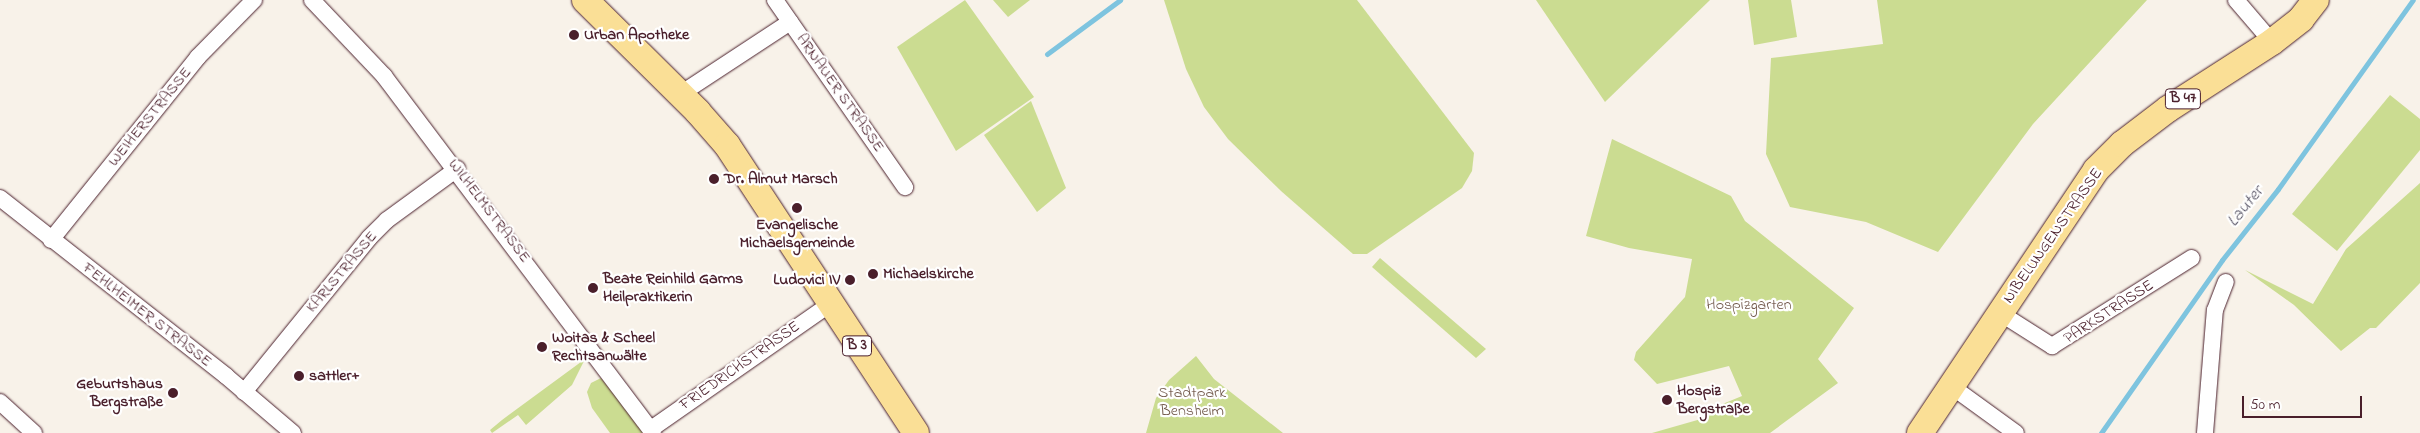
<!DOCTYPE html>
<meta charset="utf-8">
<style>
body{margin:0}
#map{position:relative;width:2420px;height:433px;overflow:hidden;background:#f8f2e9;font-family:"Indie Flower",sans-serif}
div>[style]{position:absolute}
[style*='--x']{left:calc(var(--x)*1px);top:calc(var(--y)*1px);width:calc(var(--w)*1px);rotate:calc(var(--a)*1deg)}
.green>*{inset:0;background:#cbdc91}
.stream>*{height:5px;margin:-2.5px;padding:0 2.5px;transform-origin:2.5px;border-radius:2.5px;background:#7ec4df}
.roads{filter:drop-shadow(0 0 1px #4a1f2b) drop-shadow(0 0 1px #4a1f2b)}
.minor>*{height:16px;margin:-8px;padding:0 8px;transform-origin:8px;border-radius:8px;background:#fff}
.primary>*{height:26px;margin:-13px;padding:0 13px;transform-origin:13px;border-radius:13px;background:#fadf96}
.dots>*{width:14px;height:14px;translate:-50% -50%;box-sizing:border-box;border:2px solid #fff;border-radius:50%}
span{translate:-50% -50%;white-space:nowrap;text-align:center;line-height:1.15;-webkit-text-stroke:4.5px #fff;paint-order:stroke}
.shield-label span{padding:1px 4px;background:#fff;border:1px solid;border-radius:4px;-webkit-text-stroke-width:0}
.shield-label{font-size:15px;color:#4a1f2b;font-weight:700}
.poi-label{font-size:16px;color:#4a1f2b;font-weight:700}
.left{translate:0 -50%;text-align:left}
.right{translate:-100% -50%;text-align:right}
.street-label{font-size:16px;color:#4a1f2b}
.park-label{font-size:16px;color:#71584a}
.water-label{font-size:18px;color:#5c596a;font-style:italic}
.scale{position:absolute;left:2242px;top:396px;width:120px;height:22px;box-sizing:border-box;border:2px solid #4a1f2b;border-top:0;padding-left:6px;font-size:15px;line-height:18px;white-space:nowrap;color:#4a1f2b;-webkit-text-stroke:4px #fff;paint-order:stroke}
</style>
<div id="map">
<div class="green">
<i style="clip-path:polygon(965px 0,1034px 97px,956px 151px,897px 47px)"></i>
<i style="clip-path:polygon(993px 0,1030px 0,1008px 17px)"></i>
<i style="clip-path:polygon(1164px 0,1357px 0,1474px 153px,1472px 171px,1462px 188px,1367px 254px,1353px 254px,1281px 191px,1228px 139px,1204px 107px,1186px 69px)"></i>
<i style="clip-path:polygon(1536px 0,1710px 0,1605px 102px)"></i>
<i style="clip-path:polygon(1748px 0,1791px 0,1797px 37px,1754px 45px)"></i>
<i style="clip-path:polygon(1877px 0,2147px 0,2033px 124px,1938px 252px,1866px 222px,1790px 207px,1766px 154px,1771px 58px,1883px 44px)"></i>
<i style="clip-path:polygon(2390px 95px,2420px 119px,2420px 150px,2337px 251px,2292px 214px)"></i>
<i style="clip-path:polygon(1031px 101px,1066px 188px,1037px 212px,984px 135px)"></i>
<i style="clip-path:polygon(1612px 139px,1731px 196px,1745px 221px,1854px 308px,1818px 359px,1838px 383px,1770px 433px,1652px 433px,1708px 417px,1708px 410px,1742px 396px,1729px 366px,1657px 384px,1634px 360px,1636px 352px,1685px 297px,1692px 259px,1629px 248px,1586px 236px)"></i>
<i style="clip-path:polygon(2420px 183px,2420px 283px,2376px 328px,2370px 328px,2341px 351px,2294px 305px,2245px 270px,2313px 304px,2346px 249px)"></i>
<i style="clip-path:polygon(1380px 258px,1486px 349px,1476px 358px,1372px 267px)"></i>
<i style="clip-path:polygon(1196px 356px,1214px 379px,1283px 433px,1146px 433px,1156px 398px,1169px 380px)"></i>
<i style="clip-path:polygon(585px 359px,572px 385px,526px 425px,518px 415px,492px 433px,490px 430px,502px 420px)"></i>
<i style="clip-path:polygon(601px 378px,645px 433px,610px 433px,592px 408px,587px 392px,591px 383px)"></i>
</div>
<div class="stream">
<i style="--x:1047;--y:54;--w:91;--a:-36.5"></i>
<i style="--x:2101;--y:433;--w:211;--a:-55"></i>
<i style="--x:2222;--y:260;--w:90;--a:-51.7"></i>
<i style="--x:2278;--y:189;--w:232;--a:-54.5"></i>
</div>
<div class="roads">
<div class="minor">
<i style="--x:312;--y:0;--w:105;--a:46.5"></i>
<i style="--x:384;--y:76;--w:447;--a:53"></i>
<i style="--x:775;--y:0;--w:228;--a:55.2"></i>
<i style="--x:2236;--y:0;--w:55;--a:49.4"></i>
<i style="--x:679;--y:95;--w:133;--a:-33.3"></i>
<i style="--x:0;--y:198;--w:288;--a:38.2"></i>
<i style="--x:226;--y:376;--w:88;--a:40.4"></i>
<i style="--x:51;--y:240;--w:235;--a:-51.2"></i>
<i style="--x:198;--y:57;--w:80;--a:-45.5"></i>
<i style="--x:2000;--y:313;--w:62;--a:32.4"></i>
<i style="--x:2052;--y:346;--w:165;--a:-32.2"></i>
<i style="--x:1951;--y:386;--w:80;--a:35.9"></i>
<i style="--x:244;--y:392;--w:198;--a:-50.9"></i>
<i style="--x:369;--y:238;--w:25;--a:-45"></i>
<i style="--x:387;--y:220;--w:87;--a:-36.1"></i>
<i style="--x:0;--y:402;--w:46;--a:42.4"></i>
<i style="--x:651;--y:429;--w:218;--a:-34.9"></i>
<i style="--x:2205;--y:433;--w:123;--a:-85.4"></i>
<i style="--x:2215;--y:310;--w:30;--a:-69"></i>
</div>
<div class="primary">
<i style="--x:585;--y:0;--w:159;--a:44.7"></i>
<i style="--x:698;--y:112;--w:44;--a:48.7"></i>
<i style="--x:727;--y:145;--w:344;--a:56.7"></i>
<i style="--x:1920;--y:433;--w:316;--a:-56.2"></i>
<i style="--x:2096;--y:170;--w:37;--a:-45"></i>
<i style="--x:2122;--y:144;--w:58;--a:-37.3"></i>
<i style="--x:2168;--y:109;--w:124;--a:-32.8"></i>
<i style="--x:2272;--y:42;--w:37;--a:-38"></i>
<i style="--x:2301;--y:19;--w:24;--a:-52"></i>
</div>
</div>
<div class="dots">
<i style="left:574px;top:35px;background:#4a1f2b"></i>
<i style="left:714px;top:179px;background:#4a1f2b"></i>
<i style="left:797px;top:208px;background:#4a1f2b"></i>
<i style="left:873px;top:274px;background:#4a1f2b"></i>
<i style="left:850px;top:280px;background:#4a1f2b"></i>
<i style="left:593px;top:288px;background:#4a1f2b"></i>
<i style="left:542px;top:347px;background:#4a1f2b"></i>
<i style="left:299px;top:376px;background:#4a1f2b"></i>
<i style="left:173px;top:393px;background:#4a1f2b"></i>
<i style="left:1667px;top:400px;background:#4a1f2b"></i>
</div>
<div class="shield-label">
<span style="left:2183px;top:99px">B 47</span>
<span style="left:857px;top:346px">B 3</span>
</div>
<div class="poi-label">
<span class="left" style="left:584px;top:35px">Urban Apotheke</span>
<span class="left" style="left:724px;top:179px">Dr. Almut Marsch</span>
<span style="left:797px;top:234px">Evangelische<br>Michaelsgemeinde</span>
<span class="left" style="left:883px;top:274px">Michaelskirche</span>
<span class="left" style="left:603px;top:288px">Beate Reinhild Garms<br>Heilpraktikerin</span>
<span class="right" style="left:840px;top:280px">Ludovici IV</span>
<span class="left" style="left:552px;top:347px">Woitas &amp; Scheel<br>Rechtsanwälte</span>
<span class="left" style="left:309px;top:376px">sattler+</span>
<span class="right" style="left:163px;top:393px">Geburtshaus<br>Bergstraße</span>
<span class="left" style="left:1677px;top:400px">Hospiz<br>Bergstraße</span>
</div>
<div class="street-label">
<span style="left:840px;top:93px;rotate:55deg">ARNAUER STRASSE</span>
<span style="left:150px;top:117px;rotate:-51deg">WEIHERSTRASSE</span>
<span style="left:489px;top:211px;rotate:53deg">WILHELMSTRASSE</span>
<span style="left:2053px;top:236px;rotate:-55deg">NIBELUNGENSTRASSE</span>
<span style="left:342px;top:272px;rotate:-50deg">KARLSTRASSE</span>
<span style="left:2109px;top:312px;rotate:-33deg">PARKSTRASSE</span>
<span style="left:147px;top:315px;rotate:38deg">FEHLHEIMER STRASSE</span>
<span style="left:740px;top:366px;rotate:-35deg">FRIEDRICHSTRASSE</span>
</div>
<div class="park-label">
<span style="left:1749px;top:305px">Hospizgarten</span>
<span style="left:1192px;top:402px">Stadtpark<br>Bensheim</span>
</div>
<div class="water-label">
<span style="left:2246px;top:207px;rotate:-51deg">Lauter</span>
</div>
<div class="scale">50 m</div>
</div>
